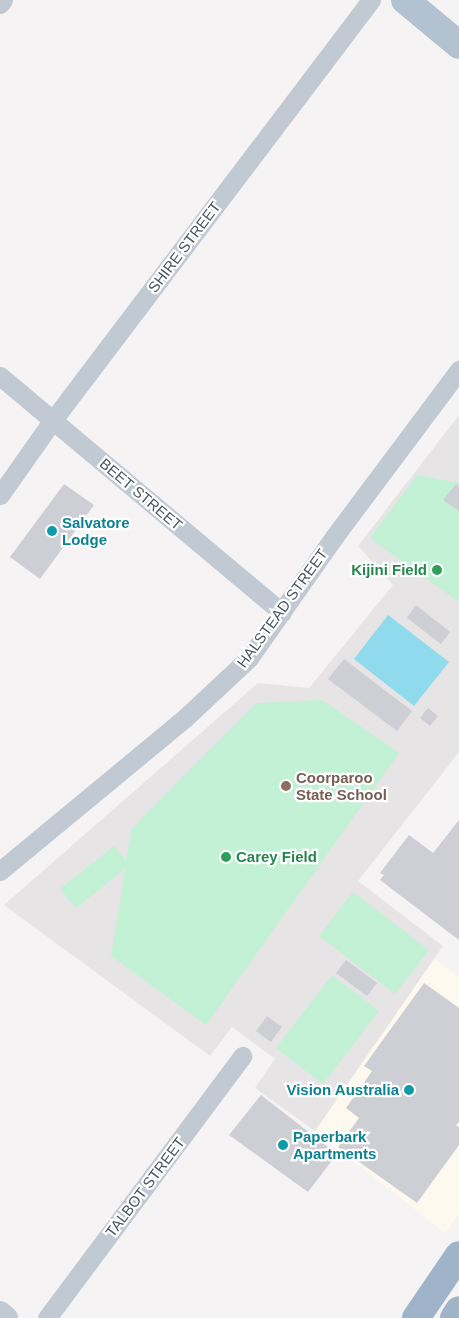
<!DOCTYPE html>
<style>
body{margin:0}
#map{position:relative;width:459px;height:1318px;overflow:hidden;background:#f5f3f3;font-family:Helvetica,sans-serif}
div>[style]{position:absolute}
[style*='--x']{left:calc(var(--x)*1px);top:calc(var(--y)*1px);width:calc(var(--w)*1px);rotate:calc(var(--a)*1deg)}
.commercial>*{inset:0;background:#fdf9ef}
.education>*{inset:0;background:#e6e4e5}
.green>*{inset:0;background:#c3f1d5}
.water>*{inset:0;background:#90daee}
.building>*{inset:0;background:#cdcfd5}
.minor>*{height:19px;margin:-9.5px;padding:0 9.5px;transform-origin:9.5px;border-radius:9.5px;background:#c1cad2}
.tertiary>*{height:24px;margin:-12px;padding:0 12px;transform-origin:12px;border-radius:12px;background:#c1cad2}
.primary>*{height:28px;margin:-14px;padding:0 14px;transform-origin:14px;border-radius:14px;background:#b3c2d1}
.trunk>*{height:28px;margin:-14px;padding:0 14px;transform-origin:14px;border-radius:14px;background:#9fb4c9}
.dots>*{width:14px;height:14px;translate:-50% -50%;box-sizing:border-box;border:2px solid #fff;border-radius:50%}
span{translate:-50% -50%;white-space:nowrap;text-align:center;line-height:1.15;-webkit-text-stroke:4.5px #fff;paint-order:stroke}
.street-label{font-size:15px;color:#4a5661}
.culture-label{font-size:15px;color:#0d838f;font-weight:700}
.left{translate:0 -50%;text-align:left}
.right{translate:-100% -50%;text-align:right}
.leisure-label{font-size:15px;color:#27864d;font-weight:700}
.education-label{font-size:15px;color:#785e54;font-weight:700}
</style>
<div id="map">
<div class="commercial">
<i style="clip-path:polygon(434px 958px,459px 977px,459px 1214px,445px 1233px,315px 1131px)"></i>
</div>
<div class="education">
<i style="clip-path:polygon(459px 415px,459px 752px,358px 881px,443px 946px,315px 1131px,255px 1088px,275px 1059px,232px 1027px,210px 1056px,4px 905px,258px 683px,309px 688px,393px 585px,358px 546px)"></i>
</div>
<div class="green">
<i style="clip-path:polygon(417px 475px,459px 483px,459px 602px,370px 538px)"></i>
<i style="clip-path:polygon(322px 700px,399px 753px,206px 1025px,111px 956px,125px 869px,76px 908px,60px 889px,114px 846px,126px 860px,132px 828px,256px 703px)"></i>
<i style="clip-path:polygon(353px 892px,429px 950px,395px 994px,319px 936px)"></i>
<i style="clip-path:polygon(332px 975px,379px 1011px,323px 1084px,276px 1048px)"></i>
</div>
<div class="water">
<i style="clip-path:polygon(388px 615px,449px 662px,414px 706px,354px 659px)"></i>
</div>
<div class="building">
<i style="clip-path:polygon(64px 484px,94px 505px,40px 579px,10px 557px)"></i>
<i style="clip-path:polygon(456px 484px,459px 486px,459px 511px,443px 500px)"></i>
<i style="clip-path:polygon(416px 605px,450px 632px,441px 644px,407px 618px)"></i>
<i style="clip-path:polygon(344px 659px,412px 711px,397px 731px,328px 679px)"></i>
<i style="clip-path:polygon(428px 708px,438px 716px,430px 726px,420px 718px)"></i>
<i style="clip-path:polygon(459px 820px,459px 940px,380px 880px,384px 875px,380px 873px,409px 835px,433px 853px)"></i>
<i style="clip-path:polygon(346px 960px,377px 983px,367px 996px,336px 973px)"></i>
<i style="clip-path:polygon(424px 983px,459px 1008px,459px 1122px,456px 1125px,459px 1127px,459px 1145px,417px 1203px,338px 1147px,359px 1118px,346px 1108px,372px 1071px,364px 1066px)"></i>
<i style="clip-path:polygon(267px 1016px,282px 1027px,271px 1042px,256px 1031px)"></i>
<i style="clip-path:polygon(261px 1095px,337px 1154px,308px 1192px,229px 1135px)"></i>
</div>
<div class="minor">
<i style="--x:0;--y:4;--w:5;--a:-53"></i>
<i style="--x:0;--y:376;--w:368;--a:40"></i>
<i style="--x:0;--y:495;--w:92;--a:-54.8"></i>
<i style="--x:53;--y:420;--w:527;--a:-52.87"></i>
<i style="--x:0;--y:871;--w:241;--a:-39.6"></i>
<i style="--x:186;--y:717;--w:86;--a:-43.1"></i>
<i style="--x:249;--y:658;--w:148;--a:-54.9"></i>
<i style="--x:334;--y:537;--w:209;--a:-53.2"></i>
<i style="--x:47;--y:1318;--w:327;--a:-53.3"></i>
</div>
<div class="tertiary">
<i style="--x:0;--y:1313;--w:8;--a:40"></i>
</div>
<div class="primary">
<i style="--x:405;--y:0;--w:70;--a:39.8"></i>
</div>
<div class="trunk">
<i style="--x:416;--y:1318;--w:76;--a:-55.7"></i>
<i style="--x:454;--y:1318;--w:9;--a:-58"></i>
</div>
<div class="dots">
<i style="left:52px;top:531px;background:#0f9aa8"></i>
<i style="left:437px;top:570px;background:#2e9e5b"></i>
<i style="left:286px;top:786px;background:#8d6e63"></i>
<i style="left:226px;top:857px;background:#2e9e5b"></i>
<i style="left:409px;top:1090px;background:#0f9aa8"></i>
<i style="left:283px;top:1145px;background:#0f9aa8"></i>
</div>
<div class="street-label">
<span style="left:184px;top:247px;rotate:-53deg">SHIRE STREET</span>
<span style="left:141px;top:494px;rotate:40deg">BEET STREET</span>
<span style="left:282px;top:608px;rotate:-54deg">HALSTEAD STREET</span>
<span style="left:145px;top:1187px;rotate:-53deg">TALBOT STREET</span>
</div>
<div class="culture-label">
<span class="left" style="left:62px;top:531px">Salvatore<br>Lodge</span>
<span class="right" style="left:399px;top:1090px">Vision Australia</span>
<span class="left" style="left:293px;top:1145px">Paperbark<br>Apartments</span>
</div>
<div class="leisure-label">
<span class="right" style="left:427px;top:570px">Kijini Field</span>
<span class="left" style="left:236px;top:857px">Carey Field</span>
</div>
<div class="education-label">
<span class="left" style="left:296px;top:786px">Coorparoo<br>State School</span>
</div>
</div>
